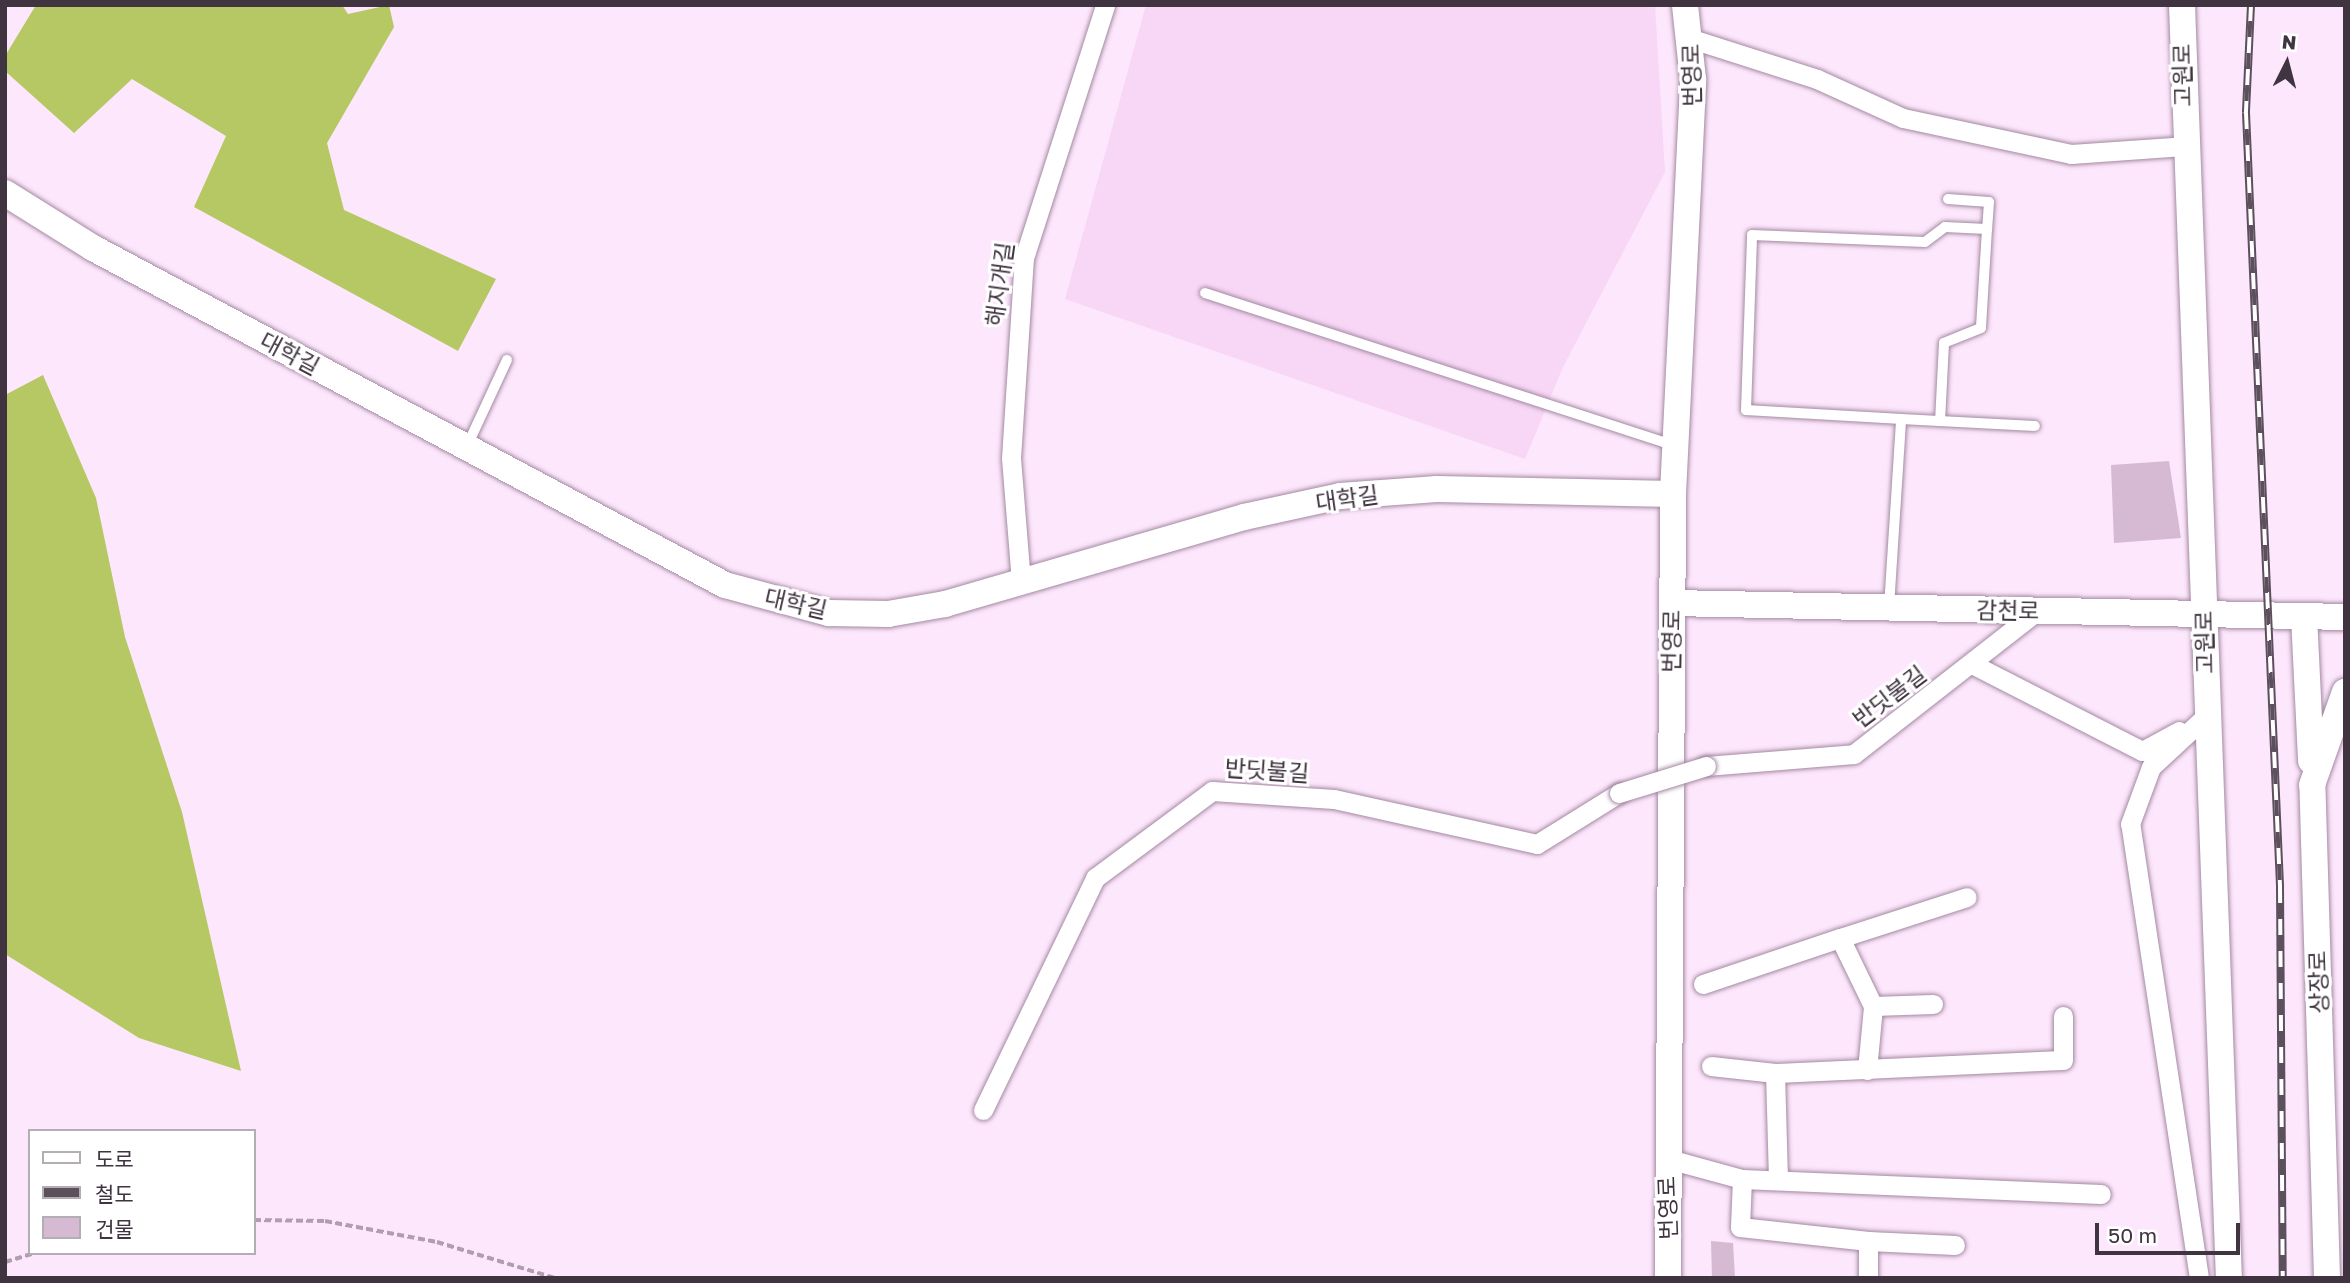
<!DOCTYPE html>
<meta charset="utf-8">
<style>
body{margin:0}
#map{position:relative;width:2350px;height:1283px;overflow:hidden;background:#fde7fc;font-family:"Golos Text","Noto Sans KR",sans-serif}
div>[style]{position:absolute}
[style*='--x']{left:calc(var(--x)*1px);top:calc(var(--y)*1px);width:calc(var(--w)*1px);rotate:calc(var(--a)*1deg)}
.built>*{inset:0;background:#f8d6f6}
.forest>*{inset:0;background:#b5c863}
.building>*{inset:0;background:#d6bad4}
.path>*{height:3.5px;margin-top:-1.75px;transform-origin:0;background:repeating-linear-gradient(90deg,#b09eaf 0 7px,transparent 0 10.5px)}
.roads{filter:drop-shadow(0 0 2px #a389a2) drop-shadow(0 0 2px #a389a2)}
.lane>*{height:10px;margin:-5px;padding:0 5px;transform-origin:5px;border-radius:5px;background:#fff}
.street>*{height:19px;margin:-9.5px;padding:0 9.5px;transform-origin:9.5px;border-radius:9.5px;background:#fff}
.secondary>*{height:26px;margin:-13px;padding:0 13px;transform-origin:13px;border-radius:13px;background:#fff}
.rail>*{height:8px;margin-top:-4px;transform-origin:0;background:repeating-linear-gradient(90deg,#fff 0 16px,#5d505d 0 32px);box-sizing:border-box;border-block:2px solid #5d505d}
.bridges{filter:drop-shadow(0 0 2px #a389a2) drop-shadow(0 0 2px #a389a2)}
.street-bridge>*{height:19px;margin:-9.5px;padding:0 9.5px;transform-origin:9.5px;border-radius:9.5px;background:#fff}
span{translate:-50% -50%;white-space:nowrap;text-align:center;line-height:1.15;-webkit-text-stroke:6px #fff;paint-order:stroke}
.street-label{font-size:23px;color:#3f343f}
.frame{position:absolute;inset:0;border:7px solid #3f343f;pointer-events:none}
.legend{position:absolute;left:28px;top:1129px;width:228px;height:126px;box-sizing:border-box;background:#fff;border:2px solid #b2aeb2;margin:0;padding:9px 12px;list-style:none;font-size:21px;color:#3f343f}
.legend li{display:flex;align-items:center;gap:14px;height:35px}
.legend b{width:35px;border:2px solid #b2aeb2}
.north{position:absolute;left:2252px;top:28px;width:70px;height:70px;-webkit-text-stroke:5px #fff;paint-order:stroke;rotate:6deg;font-size:19px;font-weight:700;line-height:28px;text-align:center;color:#3f343f}
.north::after{content:'';display:block;margin:auto;width:24px;height:32px;background:#3f343f;clip-path:polygon(50% 0,100% 100%,50% 72%,0 100%)}
.scale{position:absolute;left:2095px;top:1223px;width:145px;height:32px;box-sizing:border-box;border:4px solid #3f343f;border-top:0;padding-left:9px;font-size:21px;line-height:24px;white-space:nowrap;color:#3f343f;-webkit-text-stroke:5px #fff;paint-order:stroke}
</style>
<div id="map">
<div class="built">
<i style="clip-path:polygon(1146px 5px,1655px 5px,1665px 172px,1563px 367px,1525px 459px,1065px 299px)"></i>
</div>
<div class="forest">
<i style="clip-path:polygon(36px 5px,342px 5px,348px 14px,389px 5px,394px 27px,327px 143px,344px 210px,496px 279px,458px 351px,194px 207px,226px 136px,132px 79px,74px 133px,5px 71px,5px 56px)"></i>
<i style="clip-path:polygon(43px 375px,96px 498px,125px 637px,182px 812px,241px 1071px,139px 1038px,5px 954px,5px 395px)"></i>
</div>
<div class="building">
<i style="clip-path:polygon(2169px 461px,2181px 538px,2114px 543px,2111px 465px)"></i>
<i style="clip-path:polygon(1711px 1241px,1733px 1243px,1735px 1278px,1712px 1278px)"></i>
</div>
<div class="path">
<i style="--x:254;--y:1220;--w:71;--a:0.8"></i>
<i style="--x:325;--y:1221;--w:114;--a:10.6"></i>
<i style="--x:437;--y:1242;--w:123;--a:17"></i>
<i style="--x:5;--y:1262;--w:30;--a:-17"></i>
</div>
<div class="roads">
<div class="lane">
<i style="--x:1948;--y:199;--w:41;--a:4.2"></i>
<i style="--x:1989;--y:202;--w:27;--a:94"></i>
<i style="--x:1205;--y:293;--w:493;--a:18"></i>
<i style="--x:1901;--y:419;--w:134;--a:3"></i>
<i style="--x:467;--y:446;--w:95;--a:-65.1"></i>
<i style="--x:1889;--y:607;--w:188;--a:-86.3"></i>
<i style="--x:1901;--y:419;--w:155;--a:-176.7"></i>
<i style="--x:1746;--y:410;--w:175;--a:-88"></i>
<i style="--x:1752;--y:235;--w:173;--a:2.3"></i>
<i style="--x:1925;--y:242;--w:25;--a:-37"></i>
<i style="--x:1945;--y:227;--w:42;--a:2.7"></i>
<i style="--x:1987;--y:229;--w:99;--a:93.5"></i>
<i style="--x:1981;--y:328;--w:40;--a:158"></i>
<i style="--x:1944;--y:343;--w:78;--a:92.9"></i>
</div>
<div class="street">
<i style="--x:1692;--y:39;--w:131;--a:17.7"></i>
<i style="--x:1817;--y:79;--w:94;--a:24.4"></i>
<i style="--x:1903;--y:118;--w:172;--a:12.1"></i>
<i style="--x:2071;--y:154;--w:113;--a:-4"></i>
<i style="--x:1021;--y:582;--w:124;--a:-94.6"></i>
<i style="--x:1011;--y:458;--w:200;--a:-86.3"></i>
<i style="--x:1024;--y:258;--w:266;--a:-72.2"></i>
<i style="--x:1972;--y:664;--w:191;--a:27.1"></i>
<i style="--x:2142;--y:751;--w:42;--a:-28.4"></i>
<i style="--x:1706;--y:766;--w:148;--a:-4.6"></i>
<i style="--x:1854;--y:754;--w:232;--a:-38"></i>
<i style="--x:1840;--y:938;--w:133;--a:-17.9"></i>
<i style="--x:1703;--y:984;--w:145;--a:-18.6"></i>
<i style="--x:1840;--y:938;--w:76;--a:64.1"></i>
<i style="--x:1711;--y:1066;--w:64;--a:6.2"></i>
<i style="--x:1867;--y:1070;--w:64;--a:-84.6"></i>
<i style="--x:1873;--y:1006;--w:60;--a:-1.9"></i>
<i style="--x:983;--y:1110;--w:258;--a:-64.2"></i>
<i style="--x:1095;--y:878;--w:146;--a:-36.6"></i>
<i style="--x:1212;--y:791;--w:122;--a:3.8"></i>
<i style="--x:1334;--y:799;--w:208;--a:12.5"></i>
<i style="--x:1537;--y:844;--w:97;--a:-31.9"></i>
<i style="--x:1665;--y:1158;--w:80;--a:15.3"></i>
<i style="--x:1742;--y:1179;--w:359;--a:2.4"></i>
<i style="--x:1742;--y:1179;--w:48;--a:92.4"></i>
<i style="--x:1740;--y:1227;--w:129;--a:6.2"></i>
<i style="--x:1868;--y:1241;--w:37;--a:90"></i>
<i style="--x:1778;--y:1180;--w:107;--a:-91.6"></i>
<i style="--x:1775;--y:1073;--w:288;--a:-2.6"></i>
<i style="--x:2063;--y:1060;--w:44;--a:-90"></i>
<i style="--x:1868;--y:1241;--w:87;--a:2.6"></i>
<i style="--x:2199;--y:1278;--w:459;--a:-98.6"></i>
<i style="--x:2130;--y:824;--w:61;--a:-69.8"></i>
<i style="--x:2151;--y:767;--w:74;--a:-42.8"></i>
</div>
<div class="secondary">
<i style="--x:2182;--y:5;--w:1274;--a:87.89"></i>
<i style="--x:5;--y:193;--w:104;--a:32"></i>
<i style="--x:93;--y:248;--w:716;--a:28.07"></i>
<i style="--x:725;--y:585;--w:108;--a:15.1"></i>
<i style="--x:829;--y:613;--w:59;--a:1"></i>
<i style="--x:888;--y:614;--w:58;--a:-10"></i>
<i style="--x:945;--y:604;--w:311;--a:-16.2"></i>
<i style="--x:1244;--y:517;--w:98;--a:-12.3"></i>
<i style="--x:1340;--y:496;--w:97;--a:-4.1"></i>
<i style="--x:1437;--y:489;--w:236;--a:1.2"></i>
<i style="--x:1672;--y:603;--w:673;--a:1.19"></i>
<i style="--x:2304;--y:616;--w:145;--a:87.2"></i>
<i style="--x:1668;--y:1278;--w:784;--a:-89.63"></i>
<i style="--x:1673;--y:494;--w:415;--a:-87.2"></i>
<i style="--x:1693;--y:79;--w:74;--a:-96.2"></i>
<i style="--x:2327;--y:1278;--w:493;--a:-91.7"></i>
<i style="--x:2312;--y:785;--w:99;--a:-70.5"></i>
</div>
</div>
<div class="rail">
<i style="--x:2251;--y:5;--w:108;--a:92.7"></i>
<i style="--x:2246;--y:113;--w:775;--a:87.48"></i>
<i style="--x:2280;--y:887;--w:391;--a:89.6"></i>
</div>
<div class="bridges">
<div class="street-bridge">
<i style="--x:1619;--y:793;--w:91;--a:-17.2"></i>
</div>
</div>
<div class="street-label">
<span style="left:1691px;top:75px;rotate:-91deg">번영로</span>
<span style="left:2182px;top:75px;rotate:-91deg">고원로</span>
<span style="left:999px;top:284px;rotate:-82deg">해지개길</span>
<span style="left:290px;top:353px;rotate:28deg">대학길</span>
<span style="left:1347px;top:498px;rotate:-8deg">대학길</span>
<span style="left:796px;top:603px;rotate:13deg">대학길</span>
<span style="left:2008px;top:610px;rotate:1deg">감천로</span>
<span style="left:1671px;top:641px;rotate:-89deg">번영로</span>
<span style="left:2204px;top:642px;rotate:-91deg">고원로</span>
<span style="left:1889px;top:696px;rotate:-37deg">반딧불길</span>
<span style="left:1267px;top:770px;rotate:4deg">반딧불길</span>
<span style="left:2318px;top:982px;rotate:-92deg">상장로</span>
<span style="left:1667px;top:1208px;rotate:-92deg">번영로</span>
</div>
<div class="frame"></div>
<ul class="legend">
<li><b style="height:9px;background:#fff"></b>도로</li>
<li><b style="height:9px;background:#5d505d"></b>철도</li>
<li><b style="height:19px;background:#d6bad4"></b>건물</li>
</ul>
<div class="north">N</div>
<div class="scale">50 m</div>
</div>
